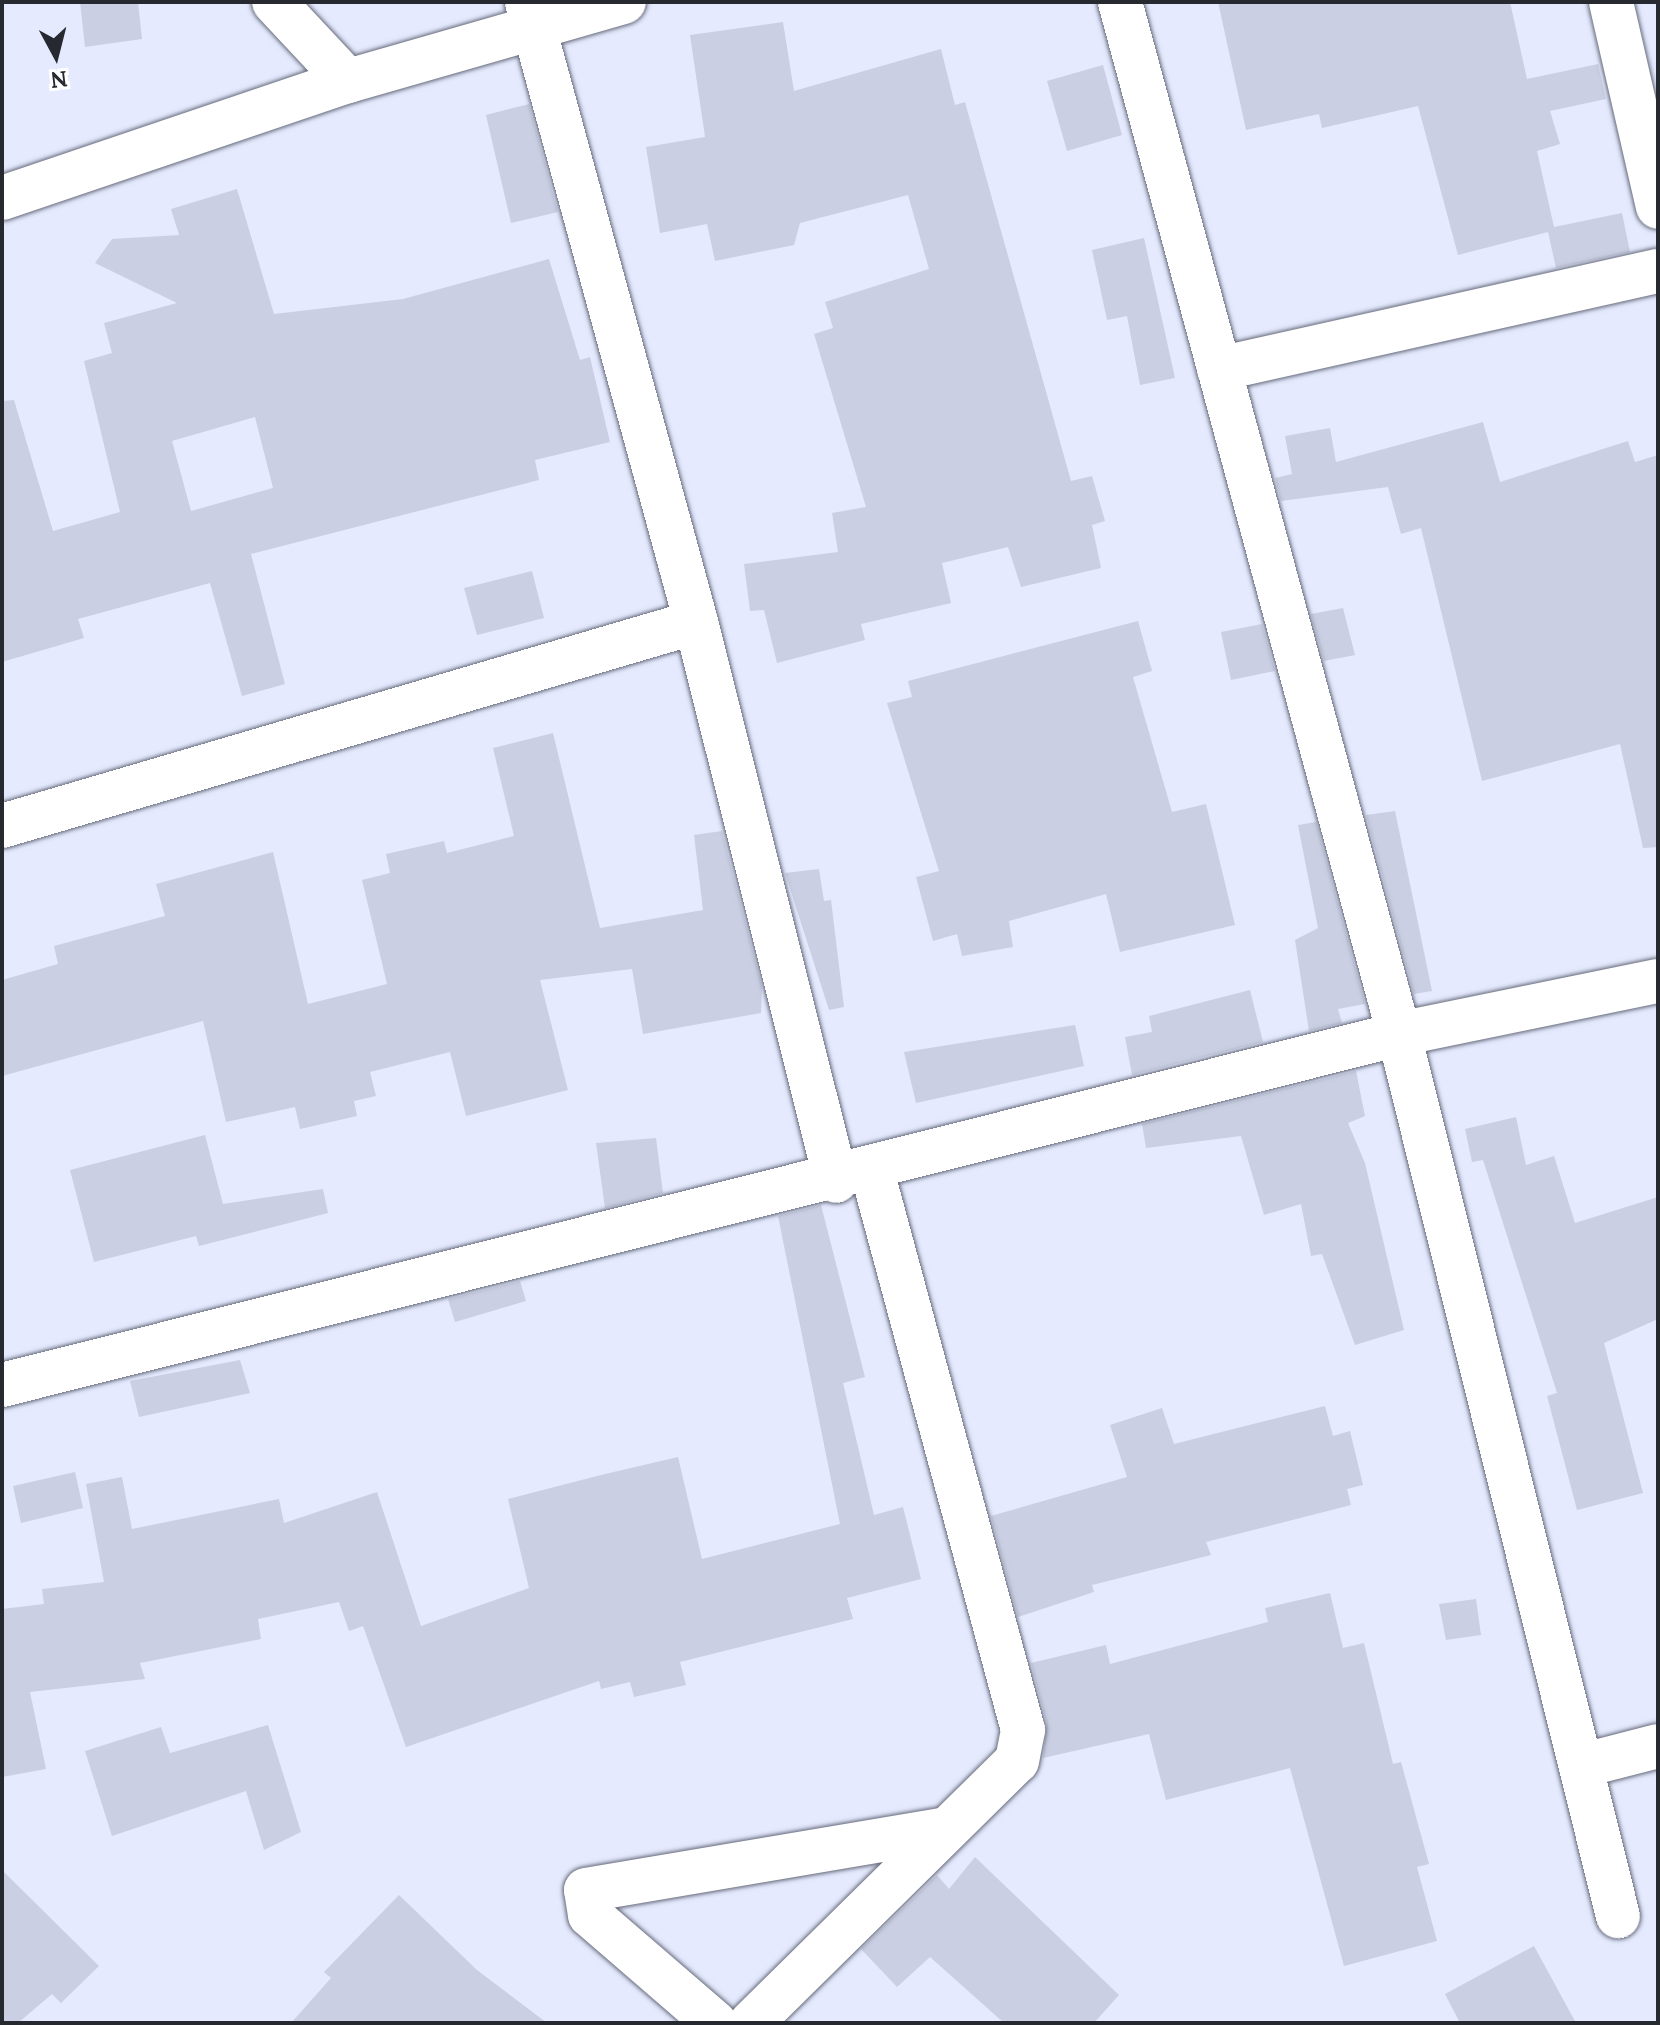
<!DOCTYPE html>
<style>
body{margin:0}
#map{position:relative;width:1660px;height:2025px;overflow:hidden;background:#e5eafe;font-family:Lora,serif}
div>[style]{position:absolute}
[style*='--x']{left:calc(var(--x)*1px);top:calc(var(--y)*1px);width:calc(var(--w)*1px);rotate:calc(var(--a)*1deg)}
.building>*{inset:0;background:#cbcfe3}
.roads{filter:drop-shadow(0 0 2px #666a7b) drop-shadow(0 0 2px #666a7b)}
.street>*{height:44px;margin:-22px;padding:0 22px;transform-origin:22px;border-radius:22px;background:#fff}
span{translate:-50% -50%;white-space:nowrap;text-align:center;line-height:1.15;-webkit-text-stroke:6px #fff;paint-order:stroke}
.frame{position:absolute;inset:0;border:4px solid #272930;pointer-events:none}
.north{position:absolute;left:16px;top:16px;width:80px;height:80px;-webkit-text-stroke:6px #fff;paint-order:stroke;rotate:173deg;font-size:22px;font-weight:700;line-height:32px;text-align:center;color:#272930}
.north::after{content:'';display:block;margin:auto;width:28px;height:36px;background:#272930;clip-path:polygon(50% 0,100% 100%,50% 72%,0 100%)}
</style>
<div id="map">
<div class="building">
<i style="clip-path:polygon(80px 2px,138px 2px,142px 39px,85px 47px)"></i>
<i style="clip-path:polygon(1218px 2px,1510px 2px,1527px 79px,1598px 64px,1606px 99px,1550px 111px,1560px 144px,1537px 151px,1554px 227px,1622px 213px,1630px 252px,1556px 268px,1548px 232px,1458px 255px,1418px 106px,1322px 128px,1319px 114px,1246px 130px)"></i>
<i style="clip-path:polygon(783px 22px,794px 91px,941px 49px,955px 105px,965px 102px,1071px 481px,1092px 476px,1105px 521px,1092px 525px,1101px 568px,1021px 587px,1008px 547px,942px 563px,951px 603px,861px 624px,865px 640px,777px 663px,764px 610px,750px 611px,744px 564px,838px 552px,832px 513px,866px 507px,814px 334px,833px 328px,825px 302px,929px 269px,908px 195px,800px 223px,794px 245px,715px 261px,707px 224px,660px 233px,646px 147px,705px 137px,690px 35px)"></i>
<i style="clip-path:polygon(1103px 65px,1122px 135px,1067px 151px,1047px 81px)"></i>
<i style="clip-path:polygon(529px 104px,558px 212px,511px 223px,486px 115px)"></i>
<i style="clip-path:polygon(evenodd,237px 189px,274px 314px,403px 299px,549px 259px,580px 360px,590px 357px,610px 442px,535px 460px,539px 480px,251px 554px,285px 684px,242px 696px,210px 583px,78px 619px,84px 638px,2px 662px,2px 401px,14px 400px,53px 531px,120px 512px,84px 361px,112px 353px,104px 323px,177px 303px,95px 263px,112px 239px,179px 235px,171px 209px,237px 189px,255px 417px,273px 488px,191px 511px,172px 441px,255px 417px)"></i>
<i style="clip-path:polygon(1144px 238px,1175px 378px,1140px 385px,1127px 316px,1107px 320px,1092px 250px)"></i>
<i style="clip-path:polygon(1483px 422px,1500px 482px,1628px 441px,1635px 462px,1658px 455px,1658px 847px,1643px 848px,1620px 744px,1482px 781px,1421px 528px,1401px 534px,1388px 487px,1281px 501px,1275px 478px,1292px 474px,1285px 436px,1330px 428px,1336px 462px)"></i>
<i style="clip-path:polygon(532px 571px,544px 618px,477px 635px,464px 588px)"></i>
<i style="clip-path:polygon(1343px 608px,1355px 655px,1324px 661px,1311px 614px)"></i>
<i style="clip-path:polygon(1138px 621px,1152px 671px,1133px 677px,1172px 812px,1206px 804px,1235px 925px,1120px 952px,1106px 894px,1009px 921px,1013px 947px,962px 956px,957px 934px,933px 941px,916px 877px,939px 871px,887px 703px,912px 697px,908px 681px)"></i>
<i style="clip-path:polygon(1262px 624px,1275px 671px,1231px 680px,1221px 632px)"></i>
<i style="clip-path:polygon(553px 733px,600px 928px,703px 910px,694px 835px,722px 831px,762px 987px,761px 1013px,643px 1034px,632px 969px,540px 980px,568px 1090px,466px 1116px,450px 1052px,370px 1072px,376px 1096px,354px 1101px,357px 1116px,300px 1129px,295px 1107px,226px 1122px,203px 1021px,2px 1076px,2px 980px,58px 964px,54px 946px,165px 916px,156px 884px,273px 852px,308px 1004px,387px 984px,362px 880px,390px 873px,386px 854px,444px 841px,447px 853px,514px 836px,493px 748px)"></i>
<i style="clip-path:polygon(1395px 811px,1432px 991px,1414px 994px,1366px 815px)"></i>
<i style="clip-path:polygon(1316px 822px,1365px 1004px,1338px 1009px,1342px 1023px,1309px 1031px,1295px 940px,1318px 928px,1298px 825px)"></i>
<i style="clip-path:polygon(819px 869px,824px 901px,831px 900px,844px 1007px,829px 1010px,785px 873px)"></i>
<i style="clip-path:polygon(1250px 990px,1263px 1042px,1132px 1075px,1125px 1037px,1152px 1032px,1149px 1016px)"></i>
<i style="clip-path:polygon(1075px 1025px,1084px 1066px,916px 1103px,904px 1052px)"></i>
<i style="clip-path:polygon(1356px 1071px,1365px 1116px,1348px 1123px,1365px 1163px,1404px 1330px,1355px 1345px,1322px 1254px,1311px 1256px,1301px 1204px,1264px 1215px,1241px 1136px,1146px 1148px,1142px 1124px)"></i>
<i style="clip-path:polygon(1516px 1117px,1526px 1165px,1554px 1156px,1575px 1223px,1658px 1197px,1658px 1319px,1604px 1343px,1643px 1493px,1577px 1510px,1547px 1396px,1557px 1393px,1483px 1160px,1472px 1162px,1465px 1129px)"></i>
<i style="clip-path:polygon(205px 1135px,223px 1204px,323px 1189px,328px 1213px,199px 1246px,196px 1236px,94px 1262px,70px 1170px)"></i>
<i style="clip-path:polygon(656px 1138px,663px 1193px,605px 1208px,596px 1143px)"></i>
<i style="clip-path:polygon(821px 1205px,865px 1377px,843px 1383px,874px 1515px,903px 1507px,921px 1579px,847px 1598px,853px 1619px,680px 1662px,686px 1685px,634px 1697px,630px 1682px,601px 1689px,599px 1681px,406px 1747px,363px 1626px,349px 1631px,339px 1602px,258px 1619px,261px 1639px,140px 1663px,145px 1679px,30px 1692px,46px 1769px,2px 1777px,2px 1609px,44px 1604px,42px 1589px,104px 1582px,86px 1484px,122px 1477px,132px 1529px,279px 1499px,284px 1523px,377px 1492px,421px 1626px,529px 1588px,508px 1499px,601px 1475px,678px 1457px,702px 1559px,840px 1524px,778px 1216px)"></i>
<i style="clip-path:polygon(520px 1281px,526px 1301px,455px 1322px,448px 1299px)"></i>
<i style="clip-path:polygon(240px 1360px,250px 1393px,139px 1417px,130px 1381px)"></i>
<i style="clip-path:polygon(1325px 1406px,1333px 1436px,1350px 1431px,1363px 1485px,1347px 1489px,1351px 1505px,1206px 1542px,1211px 1555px,1092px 1585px,1094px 1592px,1018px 1617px,991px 1516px,1127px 1477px,1110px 1425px,1162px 1408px,1174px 1444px)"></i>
<i style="clip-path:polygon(75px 1472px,83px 1508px,21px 1523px,13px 1486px)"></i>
<i style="clip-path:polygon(1330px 1593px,1343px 1648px,1364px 1643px,1393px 1764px,1401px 1762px,1429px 1864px,1417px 1867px,1437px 1941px,1344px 1966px,1290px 1768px,1166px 1800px,1149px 1734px,1043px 1758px,1047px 1724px,1031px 1663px,1106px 1645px,1110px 1664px,1268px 1622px,1265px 1608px)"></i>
<i style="clip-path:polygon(1476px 1599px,1481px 1635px,1446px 1640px,1439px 1604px)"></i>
<i style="clip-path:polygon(268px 1725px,301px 1832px,264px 1850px,246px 1791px,112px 1836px,85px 1751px,161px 1727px,170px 1753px)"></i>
<i style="clip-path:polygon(975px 1857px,1119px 1995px,1094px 2023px,1004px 2023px,930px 1957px,897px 1987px,861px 1949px,937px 1875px,949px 1889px)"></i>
<i style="clip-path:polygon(2px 1870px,99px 1966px,61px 2003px,52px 1994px,18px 2023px,2px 2023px)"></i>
<i style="clip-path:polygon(399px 1895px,477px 1970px,547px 2023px,291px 2023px,331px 1978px,324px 1972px)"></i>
<i style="clip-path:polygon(1534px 1946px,1576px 2023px,1460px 2023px,1445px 1994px)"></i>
</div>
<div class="roads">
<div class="street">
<i style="--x:274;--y:2;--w:108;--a:46.9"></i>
<i style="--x:527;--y:2;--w:643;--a:74.75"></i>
<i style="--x:696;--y:622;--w:576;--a:75.94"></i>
<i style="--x:1120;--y:2;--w:1069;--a:74.87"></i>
<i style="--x:1399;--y:1034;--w:909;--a:76.06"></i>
<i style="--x:1611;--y:2;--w:210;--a:77.1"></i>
<i style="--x:2;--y:198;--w:365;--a:-18.7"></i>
<i style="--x:348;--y:81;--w:287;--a:-16"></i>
<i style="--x:1219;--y:369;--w:450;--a:-12.6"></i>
<i style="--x:2;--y:826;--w:723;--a:-16.38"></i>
<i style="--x:2;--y:1385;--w:1440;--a:-14.1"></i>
<i style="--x:1399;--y:1034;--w:264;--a:-11.6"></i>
<i style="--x:1584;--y:1765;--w:76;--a:-14.4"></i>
<i style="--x:715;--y:2023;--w:165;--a:-139.2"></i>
<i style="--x:590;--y:1915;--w:25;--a:-99"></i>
<i style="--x:586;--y:1890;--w:365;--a:-9.6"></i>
<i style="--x:751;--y:2023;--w:373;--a:-44.6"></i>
<i style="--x:1017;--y:1761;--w:32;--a:-79"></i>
<i style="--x:1023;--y:1730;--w:579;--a:-105.12"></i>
</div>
</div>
<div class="frame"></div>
<div class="north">N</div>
</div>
